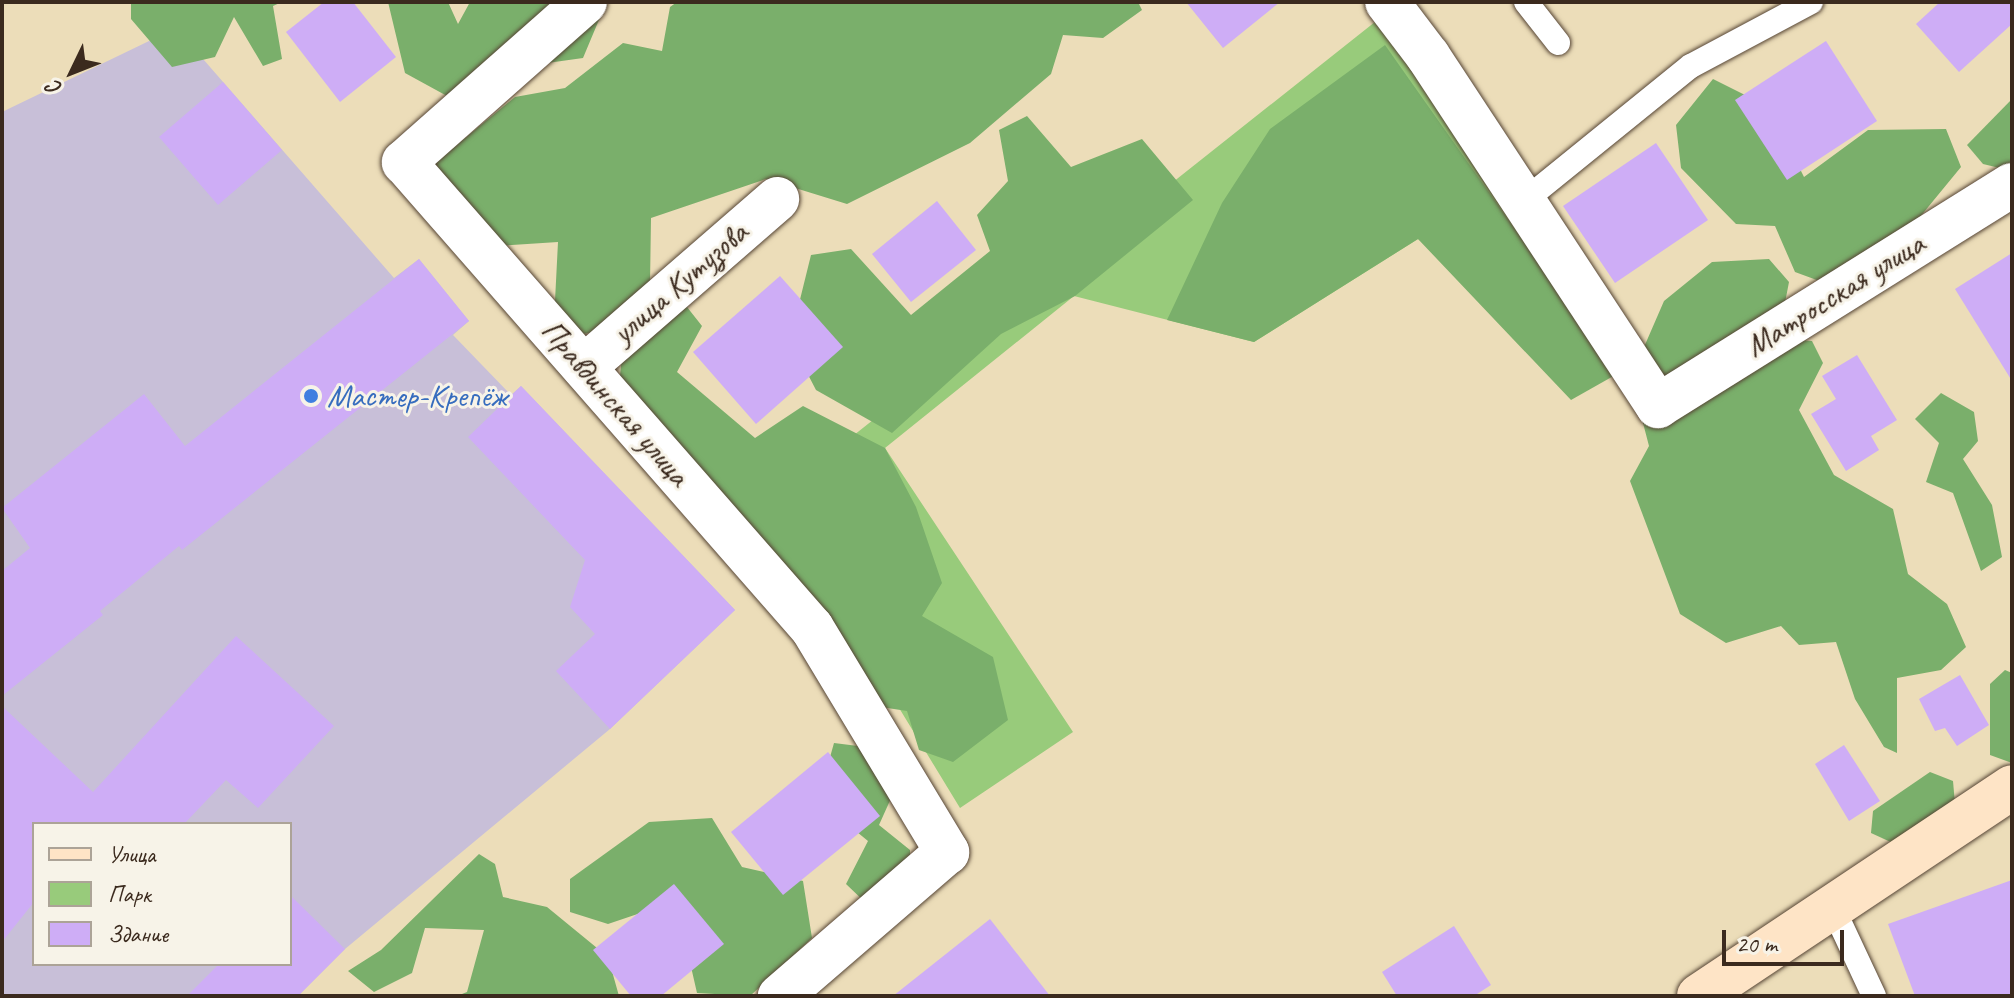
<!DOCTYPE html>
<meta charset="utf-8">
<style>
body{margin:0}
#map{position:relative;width:2014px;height:998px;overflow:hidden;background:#ecddb9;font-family:Caveat,sans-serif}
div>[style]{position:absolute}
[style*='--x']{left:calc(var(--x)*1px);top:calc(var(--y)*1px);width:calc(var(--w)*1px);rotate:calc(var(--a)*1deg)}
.industrial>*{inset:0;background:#c8bfd8}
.green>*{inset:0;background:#98cb7b}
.forest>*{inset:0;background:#7aaf6b}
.building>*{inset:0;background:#ceadf6}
.roads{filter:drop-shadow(0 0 2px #564535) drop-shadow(0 0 2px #564535)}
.lane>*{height:24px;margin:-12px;padding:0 12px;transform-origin:12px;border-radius:12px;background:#fff}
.street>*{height:44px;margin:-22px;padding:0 22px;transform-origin:22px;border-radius:22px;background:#fff}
.secondary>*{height:44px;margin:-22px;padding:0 22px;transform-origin:22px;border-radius:22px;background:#fee4c6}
.dots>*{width:22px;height:22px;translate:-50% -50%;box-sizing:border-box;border:4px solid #f7f3e8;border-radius:50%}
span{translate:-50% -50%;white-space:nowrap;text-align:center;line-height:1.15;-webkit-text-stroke:6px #f7f3e8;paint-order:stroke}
.street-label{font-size:32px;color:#3b2a1e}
.shop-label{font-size:32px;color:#366cbe}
.left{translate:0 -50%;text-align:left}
.frame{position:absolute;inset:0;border:4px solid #3b2a1e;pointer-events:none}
.legend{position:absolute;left:32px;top:822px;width:260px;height:144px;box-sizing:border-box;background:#f7f3e8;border:2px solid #aca397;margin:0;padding:10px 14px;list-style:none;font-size:24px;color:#3b2a1e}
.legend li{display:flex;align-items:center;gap:16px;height:40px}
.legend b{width:40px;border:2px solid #aca397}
.north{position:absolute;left:32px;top:32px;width:80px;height:80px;-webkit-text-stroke:6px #f7f3e8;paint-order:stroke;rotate:227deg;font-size:22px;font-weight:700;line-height:32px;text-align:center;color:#3b2a1e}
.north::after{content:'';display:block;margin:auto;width:28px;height:36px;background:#3b2a1e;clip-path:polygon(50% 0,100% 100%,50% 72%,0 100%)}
.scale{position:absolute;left:1722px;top:930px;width:122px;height:36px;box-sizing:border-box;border:4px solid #3b2a1e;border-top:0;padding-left:10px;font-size:24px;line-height:28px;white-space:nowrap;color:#3b2a1e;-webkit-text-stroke:6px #f7f3e8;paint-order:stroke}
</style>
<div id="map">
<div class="industrial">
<i style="clip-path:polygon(evenodd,176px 28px,394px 278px,419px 259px,469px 321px,453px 335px,511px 395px,521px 386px,735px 610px,610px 729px,345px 949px,298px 996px,2px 996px,2px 112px,176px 28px,34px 824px,290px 824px,290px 964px,34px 964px,34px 824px)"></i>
</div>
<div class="green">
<i style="clip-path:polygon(1385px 14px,1617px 374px,1418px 239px,1254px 342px,1074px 296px,885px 448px,1073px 732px,960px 808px,840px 611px,757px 512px)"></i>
</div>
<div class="forest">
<i style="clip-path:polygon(131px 2px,282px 2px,273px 6px,282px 59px,263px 66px,234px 17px,215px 57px,172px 67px,131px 19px)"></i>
<i style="clip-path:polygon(388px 2px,448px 2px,458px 24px,470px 2px,588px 2px,601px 15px,583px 58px,490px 71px,458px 102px,405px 73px)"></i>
<i style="clip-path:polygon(677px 2px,1138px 2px,1142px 10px,1103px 38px,1063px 35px,1051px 74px,970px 143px,847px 204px,766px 179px,651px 218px,650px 285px,623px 326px,553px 340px,558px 242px,467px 248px,425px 171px,515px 97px,565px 88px,623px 43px,662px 51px,670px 7px)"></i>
<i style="clip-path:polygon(1385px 45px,1617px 374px,1571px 400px,1418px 239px,1254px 342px,1167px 320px,1222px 203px,1270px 129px)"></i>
<i style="clip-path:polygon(1713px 79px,1769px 107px,1804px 177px,1868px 130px,1946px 129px,1961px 167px,1892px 251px,1833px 286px,1795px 272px,1775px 226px,1736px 224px,1681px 168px,1676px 125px)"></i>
<i style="clip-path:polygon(2012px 99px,2012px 171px,1983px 164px,1967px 145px)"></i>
<i style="clip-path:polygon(1027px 116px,1071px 167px,1142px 139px,1193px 200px,1075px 296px,1001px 334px,892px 433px,816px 390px,790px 340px,811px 255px,851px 249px,911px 315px,990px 251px,977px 215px,1008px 181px,999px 130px)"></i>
<i style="clip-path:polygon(1769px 259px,1789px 282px,1778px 339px,1812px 341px,1823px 363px,1799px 410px,1834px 475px,1893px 509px,1908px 574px,1947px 604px,1966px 647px,1941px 670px,1897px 678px,1897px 753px,1884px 747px,1855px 699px,1836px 642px,1799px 645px,1781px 626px,1726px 643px,1680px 614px,1630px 481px,1649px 446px,1631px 377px,1664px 301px,1712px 262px)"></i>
<i style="clip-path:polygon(687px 307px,702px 326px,677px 372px,755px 438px,803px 406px,885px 448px,916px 507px,942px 583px,922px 616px,993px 657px,1008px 720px,953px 762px,919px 750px,907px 711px,868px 705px,618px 396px,623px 346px)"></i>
<i style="clip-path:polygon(1941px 393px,1974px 412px,1978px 441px,1963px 459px,1992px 505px,2002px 557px,1981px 571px,1953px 493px,1926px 482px,1939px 443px,1915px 419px)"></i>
<i style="clip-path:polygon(2005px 670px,2012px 673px,2012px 763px,1990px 755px,1990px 684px)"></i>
<i style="clip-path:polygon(834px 743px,866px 747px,897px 785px,879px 825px,910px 850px,910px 877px,869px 906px,846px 884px,868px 841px,818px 800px)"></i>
<i style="clip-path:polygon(1930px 772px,1953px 781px,1955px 804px,1895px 844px,1871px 833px,1873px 811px)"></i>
<i style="clip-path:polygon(712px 818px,742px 867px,803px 881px,812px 938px,750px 996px,697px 993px,676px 901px,608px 924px,570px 912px,570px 879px,649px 822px)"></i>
<i style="clip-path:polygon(479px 854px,495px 864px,503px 897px,547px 907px,608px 957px,619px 996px,457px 996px,467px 992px,484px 930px,425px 928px,412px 973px,374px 992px,348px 971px,381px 950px)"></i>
</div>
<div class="building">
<i style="clip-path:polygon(324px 2px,353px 2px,396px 57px,340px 102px,286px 32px)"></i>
<i style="clip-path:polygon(1186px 2px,1280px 2px,1223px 48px)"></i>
<i style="clip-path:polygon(1940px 2px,2012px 2px,2012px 24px,1959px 72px,1916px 24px)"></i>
<i style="clip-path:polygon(1826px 41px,1877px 121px,1787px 180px,1735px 100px)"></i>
<i style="clip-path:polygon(223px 82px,282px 150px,218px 205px,159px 137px)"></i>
<i style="clip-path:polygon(1656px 143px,1708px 220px,1615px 283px,1563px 206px)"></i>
<i style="clip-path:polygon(937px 201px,976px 250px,911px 302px,872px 254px)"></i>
<i style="clip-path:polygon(2012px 253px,2012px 381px,1955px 289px)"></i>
<i style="clip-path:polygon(419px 259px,469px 321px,182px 550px,179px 546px,100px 611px,103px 615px,2px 696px,2px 571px,30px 548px,2px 508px,144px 394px,185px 446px)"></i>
<i style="clip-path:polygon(780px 276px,843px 347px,756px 424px,693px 352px)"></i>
<i style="clip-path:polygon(1857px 355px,1897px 420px,1871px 436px,1879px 450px,1846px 471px,1811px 414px,1836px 399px,1822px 376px)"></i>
<i style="clip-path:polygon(521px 386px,735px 610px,610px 729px,556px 671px,595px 634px,570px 607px,585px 560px,468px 437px)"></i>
<i style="clip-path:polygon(236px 636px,334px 726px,258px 808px,226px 780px,184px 824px,34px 824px,34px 902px,2px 942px,2px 706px,93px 792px)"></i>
<i style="clip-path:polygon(1960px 675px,1989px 725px,1957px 746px,1945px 728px,1935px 731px,1919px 699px)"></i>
<i style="clip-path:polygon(1844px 745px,1880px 801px,1849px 821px,1815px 764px)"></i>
<i style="clip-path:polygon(828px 752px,880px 816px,783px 895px,731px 832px)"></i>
<i style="clip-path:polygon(2012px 880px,2012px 996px,1915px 996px,1888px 924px)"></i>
<i style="clip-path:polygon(674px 884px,724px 944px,661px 996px,631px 996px,593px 950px)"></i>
<i style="clip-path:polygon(290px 895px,345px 949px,298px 996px,187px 996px,219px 964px,290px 964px)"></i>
<i style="clip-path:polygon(990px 919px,1050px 996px,893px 996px)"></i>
<i style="clip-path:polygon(1454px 926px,1491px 985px,1474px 996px,1397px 996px,1382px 972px)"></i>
</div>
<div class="roads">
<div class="lane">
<i style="--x:1526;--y:2;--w:52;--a:52"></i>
<i style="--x:1524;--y:201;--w:215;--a:-39"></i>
<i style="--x:1691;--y:66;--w:136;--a:-28.1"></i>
<i style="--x:1833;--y:908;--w:97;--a:65"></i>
</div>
<div class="street">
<i style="--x:585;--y:2;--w:242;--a:138.5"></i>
<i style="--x:404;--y:162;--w:619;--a:48.8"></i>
<i style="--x:812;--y:628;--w:262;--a:58.9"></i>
<i style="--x:947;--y:852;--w:221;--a:139.2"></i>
<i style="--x:1387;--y:2;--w:68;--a:52.8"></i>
<i style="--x:1428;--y:56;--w:419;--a:56.7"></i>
<i style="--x:1658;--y:406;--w:417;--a:-32"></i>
<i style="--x:584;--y:367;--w:256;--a:-41"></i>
</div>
<div class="secondary">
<i style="--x:1699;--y:996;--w:376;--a:-33.7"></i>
</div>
</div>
<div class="dots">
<i style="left:311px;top:396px;background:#3f7fe0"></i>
</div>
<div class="street-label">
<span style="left:680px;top:283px;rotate:-41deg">улица Кутузова</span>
<span style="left:1835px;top:295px;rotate:-32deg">Матросская улица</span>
<span style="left:615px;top:403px;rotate:49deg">Правдинская улица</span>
</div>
<div class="shop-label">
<span class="left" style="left:327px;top:396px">Мастер-Крепёж</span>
</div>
<div class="frame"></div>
<ul class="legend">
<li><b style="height:10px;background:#fee4c6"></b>Улица</li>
<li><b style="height:22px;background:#98cb7b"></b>Парк</li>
<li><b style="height:22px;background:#ceadf6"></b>Здание</li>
</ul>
<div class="north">С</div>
<div class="scale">20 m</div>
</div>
